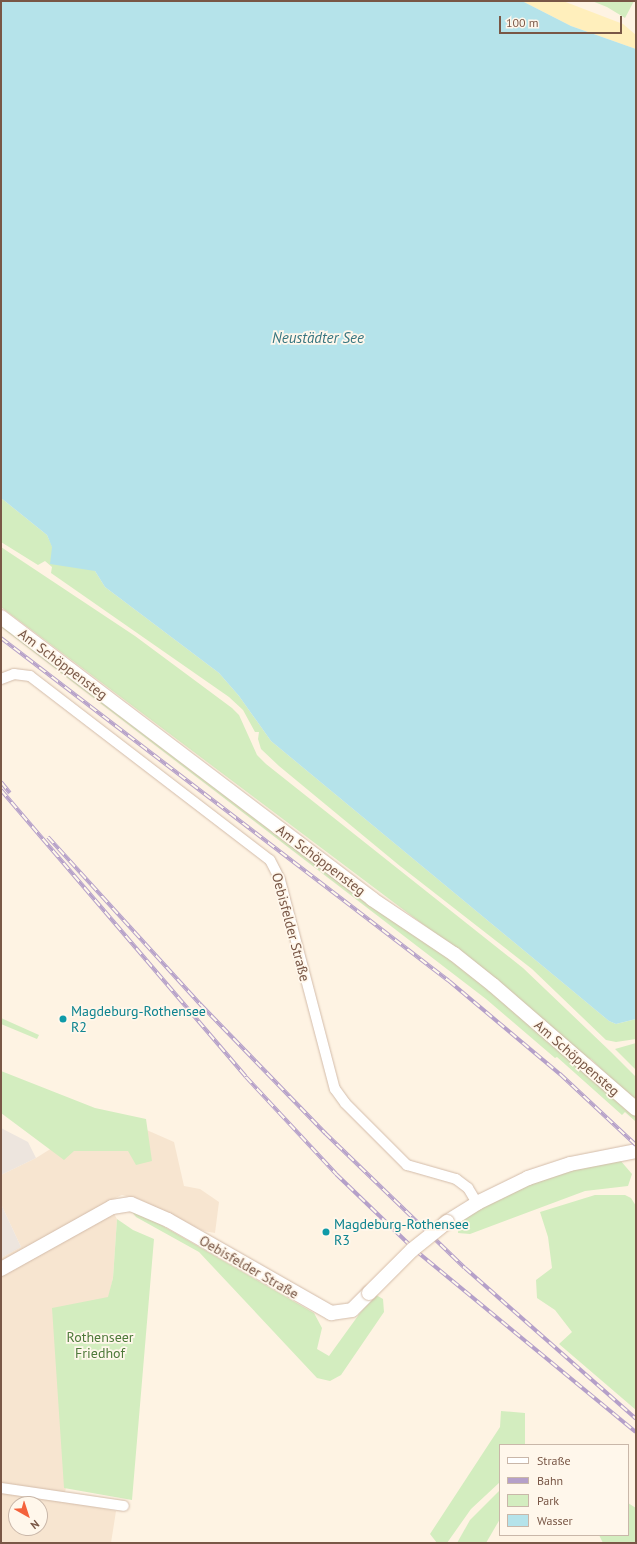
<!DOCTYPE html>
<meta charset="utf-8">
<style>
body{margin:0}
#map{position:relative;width:637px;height:1544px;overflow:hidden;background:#fef3e3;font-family:"PT Sans",sans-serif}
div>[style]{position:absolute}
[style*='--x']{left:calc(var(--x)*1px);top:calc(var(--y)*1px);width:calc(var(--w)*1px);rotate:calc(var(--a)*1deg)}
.residential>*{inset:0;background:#f7e5d0}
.industrial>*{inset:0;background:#ede5de}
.green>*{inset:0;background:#d3edbf}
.sand>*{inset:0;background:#ffefbc}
.water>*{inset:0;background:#b5e3ea}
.roads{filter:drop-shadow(0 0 1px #d3bcaa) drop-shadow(0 0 1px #d3bcaa)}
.street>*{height:10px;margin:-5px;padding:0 5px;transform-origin:5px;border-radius:5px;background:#fff}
.secondary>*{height:14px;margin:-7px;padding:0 7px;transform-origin:7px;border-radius:7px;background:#fff}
.rail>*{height:4px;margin-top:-2px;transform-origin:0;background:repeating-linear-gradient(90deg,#fff7eb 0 8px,#b5a0c9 0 16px);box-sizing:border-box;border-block:1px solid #b5a0c9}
.bridges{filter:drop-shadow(0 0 1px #d6bca7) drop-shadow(0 0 1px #d6bca7)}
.secondary-bridge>*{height:14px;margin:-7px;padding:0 7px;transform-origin:7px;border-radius:7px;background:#fff}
.dots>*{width:11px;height:11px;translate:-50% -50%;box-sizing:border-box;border:2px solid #fff7eb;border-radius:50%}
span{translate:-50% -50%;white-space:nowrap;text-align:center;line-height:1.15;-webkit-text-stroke:3.5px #fff7eb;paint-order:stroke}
.street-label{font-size:14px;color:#795746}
.culture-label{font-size:14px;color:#0d838f}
.left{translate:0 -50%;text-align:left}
.park-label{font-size:14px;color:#4e7a3a}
.water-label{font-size:15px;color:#387680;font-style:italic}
.frame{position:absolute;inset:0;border:2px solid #795746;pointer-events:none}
.legend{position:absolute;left:499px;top:1444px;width:130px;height:92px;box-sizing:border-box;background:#fff7eb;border:1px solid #c9b7a9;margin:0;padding:5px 7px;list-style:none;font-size:12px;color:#795746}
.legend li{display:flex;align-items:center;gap:8px;height:20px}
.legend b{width:20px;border:1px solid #c9b7a9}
.north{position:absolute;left:8px;top:1496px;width:40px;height:40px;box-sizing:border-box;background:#fff7eb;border:1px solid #c9b7a9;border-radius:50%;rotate:141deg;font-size:11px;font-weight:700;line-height:16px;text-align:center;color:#795746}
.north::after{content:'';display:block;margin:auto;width:14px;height:18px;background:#f4623c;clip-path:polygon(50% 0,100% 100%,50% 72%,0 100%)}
.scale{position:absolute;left:499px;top:16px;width:123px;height:18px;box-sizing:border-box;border:2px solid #795746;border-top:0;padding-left:5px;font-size:12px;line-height:14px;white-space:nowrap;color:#795746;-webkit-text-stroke:3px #fff7eb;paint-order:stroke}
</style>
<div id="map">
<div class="residential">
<i style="clip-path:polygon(evenodd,108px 1113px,174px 1142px,184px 1186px,200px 1189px,219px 1202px,215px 1233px,204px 1231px,139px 1199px,122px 1195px,107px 1202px,117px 1219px,113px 1278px,63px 1501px,116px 1511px,111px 1543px,1px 1543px,1px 1258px,21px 1247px,1px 1204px,1px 1175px,36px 1158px,108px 1113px,16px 1504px,40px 1504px,40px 1528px,16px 1528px,16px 1504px)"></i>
</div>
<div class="industrial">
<i style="clip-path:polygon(1px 1128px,28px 1142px,36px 1158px,1px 1175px)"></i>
<i style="clip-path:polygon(1px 1204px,21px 1247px,1px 1258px)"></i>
</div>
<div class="green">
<i style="clip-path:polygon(592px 1px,634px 1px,625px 18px,607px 7px)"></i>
<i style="clip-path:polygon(1px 498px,47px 535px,52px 546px,95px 571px,105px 587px,219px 673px,239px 696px,271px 741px,609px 1021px,616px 1024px,636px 1019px,636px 1039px,616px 1042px,606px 1040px,532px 969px,400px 866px,279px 766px,261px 749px,258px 739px,259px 732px,255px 732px,243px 710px,229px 697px,51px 573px,52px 567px,45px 561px,38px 565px,1px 542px)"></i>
<i style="clip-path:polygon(1px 547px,135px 636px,232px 708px,239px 715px,257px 755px,266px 764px,523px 968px,611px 1052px,636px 1077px,636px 1104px,591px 1059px,584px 1058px,461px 953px,1px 607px)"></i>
<i style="clip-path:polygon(1px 621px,442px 951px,636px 1115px,636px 1126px,635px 1121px,625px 1112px,622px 1115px,557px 1057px,555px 1058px,486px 999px,1px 627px)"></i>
<i style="clip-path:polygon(1px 1018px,39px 1035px,37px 1039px,1px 1024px)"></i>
<i style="clip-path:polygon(636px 1043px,636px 1070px,615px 1049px)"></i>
<i style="clip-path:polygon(1px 1071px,95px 1108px,146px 1119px,152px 1161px,136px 1165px,128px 1151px,74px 1151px,64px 1160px,1px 1113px)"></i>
<i style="clip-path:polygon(620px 1160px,632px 1174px,628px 1186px,585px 1191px,470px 1234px,458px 1233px,459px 1221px,504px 1194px,560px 1173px)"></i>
<i style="clip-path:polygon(595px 1195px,625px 1195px,631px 1198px,636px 1206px,636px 1410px,559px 1344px,572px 1332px,555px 1310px,537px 1298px,536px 1280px,552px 1268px,548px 1237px,540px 1212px)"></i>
<i style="clip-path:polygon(135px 1210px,314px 1313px,322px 1328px,317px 1349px,329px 1356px,360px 1313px,376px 1295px,383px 1299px,384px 1312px,341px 1375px,330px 1381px,317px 1378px,199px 1252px,136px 1217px,132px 1212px)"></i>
<i style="clip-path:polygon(117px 1219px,133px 1230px,154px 1239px,132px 1500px,64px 1488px,52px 1308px,108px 1297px,113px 1278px)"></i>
<i style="clip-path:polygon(501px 1411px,525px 1413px,525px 1445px,500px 1445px,500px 1482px,471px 1509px,447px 1543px,437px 1543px,430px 1534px,500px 1427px)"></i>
<i style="clip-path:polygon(500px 1490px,500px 1519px,486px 1543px,457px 1543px,470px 1520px)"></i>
<i style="clip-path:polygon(628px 1503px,636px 1508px,636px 1543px,603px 1543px,599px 1535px,628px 1535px)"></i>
</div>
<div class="sand">
<i style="clip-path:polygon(522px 1px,563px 1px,623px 24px,636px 35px,636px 49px,571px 26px)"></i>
</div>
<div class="water">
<i style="clip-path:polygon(1px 1px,522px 1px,571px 26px,636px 49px,636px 1019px,616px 1024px,609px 1021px,271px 741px,239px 696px,219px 673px,105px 587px,95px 571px,50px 564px,52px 547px,47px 535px,1px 498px)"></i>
</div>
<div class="roads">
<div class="street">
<i style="--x:1;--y:679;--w:14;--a:-21"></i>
<i style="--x:14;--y:674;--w:16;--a:7"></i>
<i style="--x:30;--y:676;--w:302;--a:37.5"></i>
<i style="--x:270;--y:860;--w:22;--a:63"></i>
<i style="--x:280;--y:880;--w:216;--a:75.3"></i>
<i style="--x:335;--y:1089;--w:17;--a:54"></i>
<i style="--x:345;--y:1103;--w:88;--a:45"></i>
<i style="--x:407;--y:1165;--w:51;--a:15.9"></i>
<i style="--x:456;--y:1179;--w:15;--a:37"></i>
<i style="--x:468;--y:1188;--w:17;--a:59"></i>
<i style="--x:1;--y:1488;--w:124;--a:8.3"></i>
</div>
<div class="secondary">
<i style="--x:1;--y:617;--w:466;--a:37.2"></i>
<i style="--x:372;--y:899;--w:99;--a:33.9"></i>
<i style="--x:454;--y:954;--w:50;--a:38.5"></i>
<i style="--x:493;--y:985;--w:189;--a:40.9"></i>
<i style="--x:447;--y:1222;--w:36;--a:-32"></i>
<i style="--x:477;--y:1203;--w:57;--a:-26.1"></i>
<i style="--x:528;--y:1178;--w:44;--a:-18.4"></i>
<i style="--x:570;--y:1164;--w:67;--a:-11.1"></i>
<i style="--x:1;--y:1269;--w:127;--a:-29.2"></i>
<i style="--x:112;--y:1207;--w:19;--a:-9"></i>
<i style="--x:131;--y:1204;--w:40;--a:23.4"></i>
<i style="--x:168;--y:1220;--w:188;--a:29.7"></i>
<i style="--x:331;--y:1313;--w:21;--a:-8"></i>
<i style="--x:352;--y:1310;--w:24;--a:-45"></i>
</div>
</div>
<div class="rail">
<i style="--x:1;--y:638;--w:564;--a:37.44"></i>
<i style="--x:449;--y:981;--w:145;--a:40"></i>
<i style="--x:560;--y:1074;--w:104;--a:43.1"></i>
<i style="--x:1;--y:782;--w:14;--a:51"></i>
<i style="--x:1;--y:790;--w:377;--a:49.5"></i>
<i style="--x:246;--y:1077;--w:132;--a:47.1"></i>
<i style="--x:336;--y:1174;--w:110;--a:43.9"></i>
<i style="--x:415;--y:1250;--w:286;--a:39.5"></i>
<i style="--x:48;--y:837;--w:226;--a:47.7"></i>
<i style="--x:200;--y:1004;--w:180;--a:45.9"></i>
<i style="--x:325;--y:1133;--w:194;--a:44"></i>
<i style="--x:465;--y:1268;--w:228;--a:41.4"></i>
</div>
<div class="bridges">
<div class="secondary-bridge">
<i style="--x:369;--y:1293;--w:61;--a:-45"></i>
<i style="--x:412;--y:1250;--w:45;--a:-38.7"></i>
</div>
</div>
<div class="dots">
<i style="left:63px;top:1019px;background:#0f9aa8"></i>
<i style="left:326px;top:1232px;background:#0f9aa8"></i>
</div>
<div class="street-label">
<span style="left:63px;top:664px;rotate:37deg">Am Schöppensteg</span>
<span style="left:321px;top:860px;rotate:37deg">Am Schöppensteg</span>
<span style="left:291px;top:927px;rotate:75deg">Oebisfelder Straße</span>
<span style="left:577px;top:1058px;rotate:41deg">Am Schöppensteg</span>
<span style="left:249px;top:1267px;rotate:30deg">Oebisfelder Straße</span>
</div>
<div class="culture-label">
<span class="left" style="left:71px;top:1019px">Magdeburg-Rothensee<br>R2</span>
<span class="left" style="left:334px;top:1232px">Magdeburg-Rothensee<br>R3</span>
</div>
<div class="park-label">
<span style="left:100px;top:1345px">Rothenseer<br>Friedhof</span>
</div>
<div class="water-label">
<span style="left:318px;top:338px">Neustädter See</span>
</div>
<div class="frame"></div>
<ul class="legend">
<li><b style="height:5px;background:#fff"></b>Straße</li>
<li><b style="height:5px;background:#b5a0c9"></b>Bahn</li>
<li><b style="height:11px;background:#d3edbf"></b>Park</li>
<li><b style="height:11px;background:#b5e3ea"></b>Wasser</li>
</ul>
<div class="north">N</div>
<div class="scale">100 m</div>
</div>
